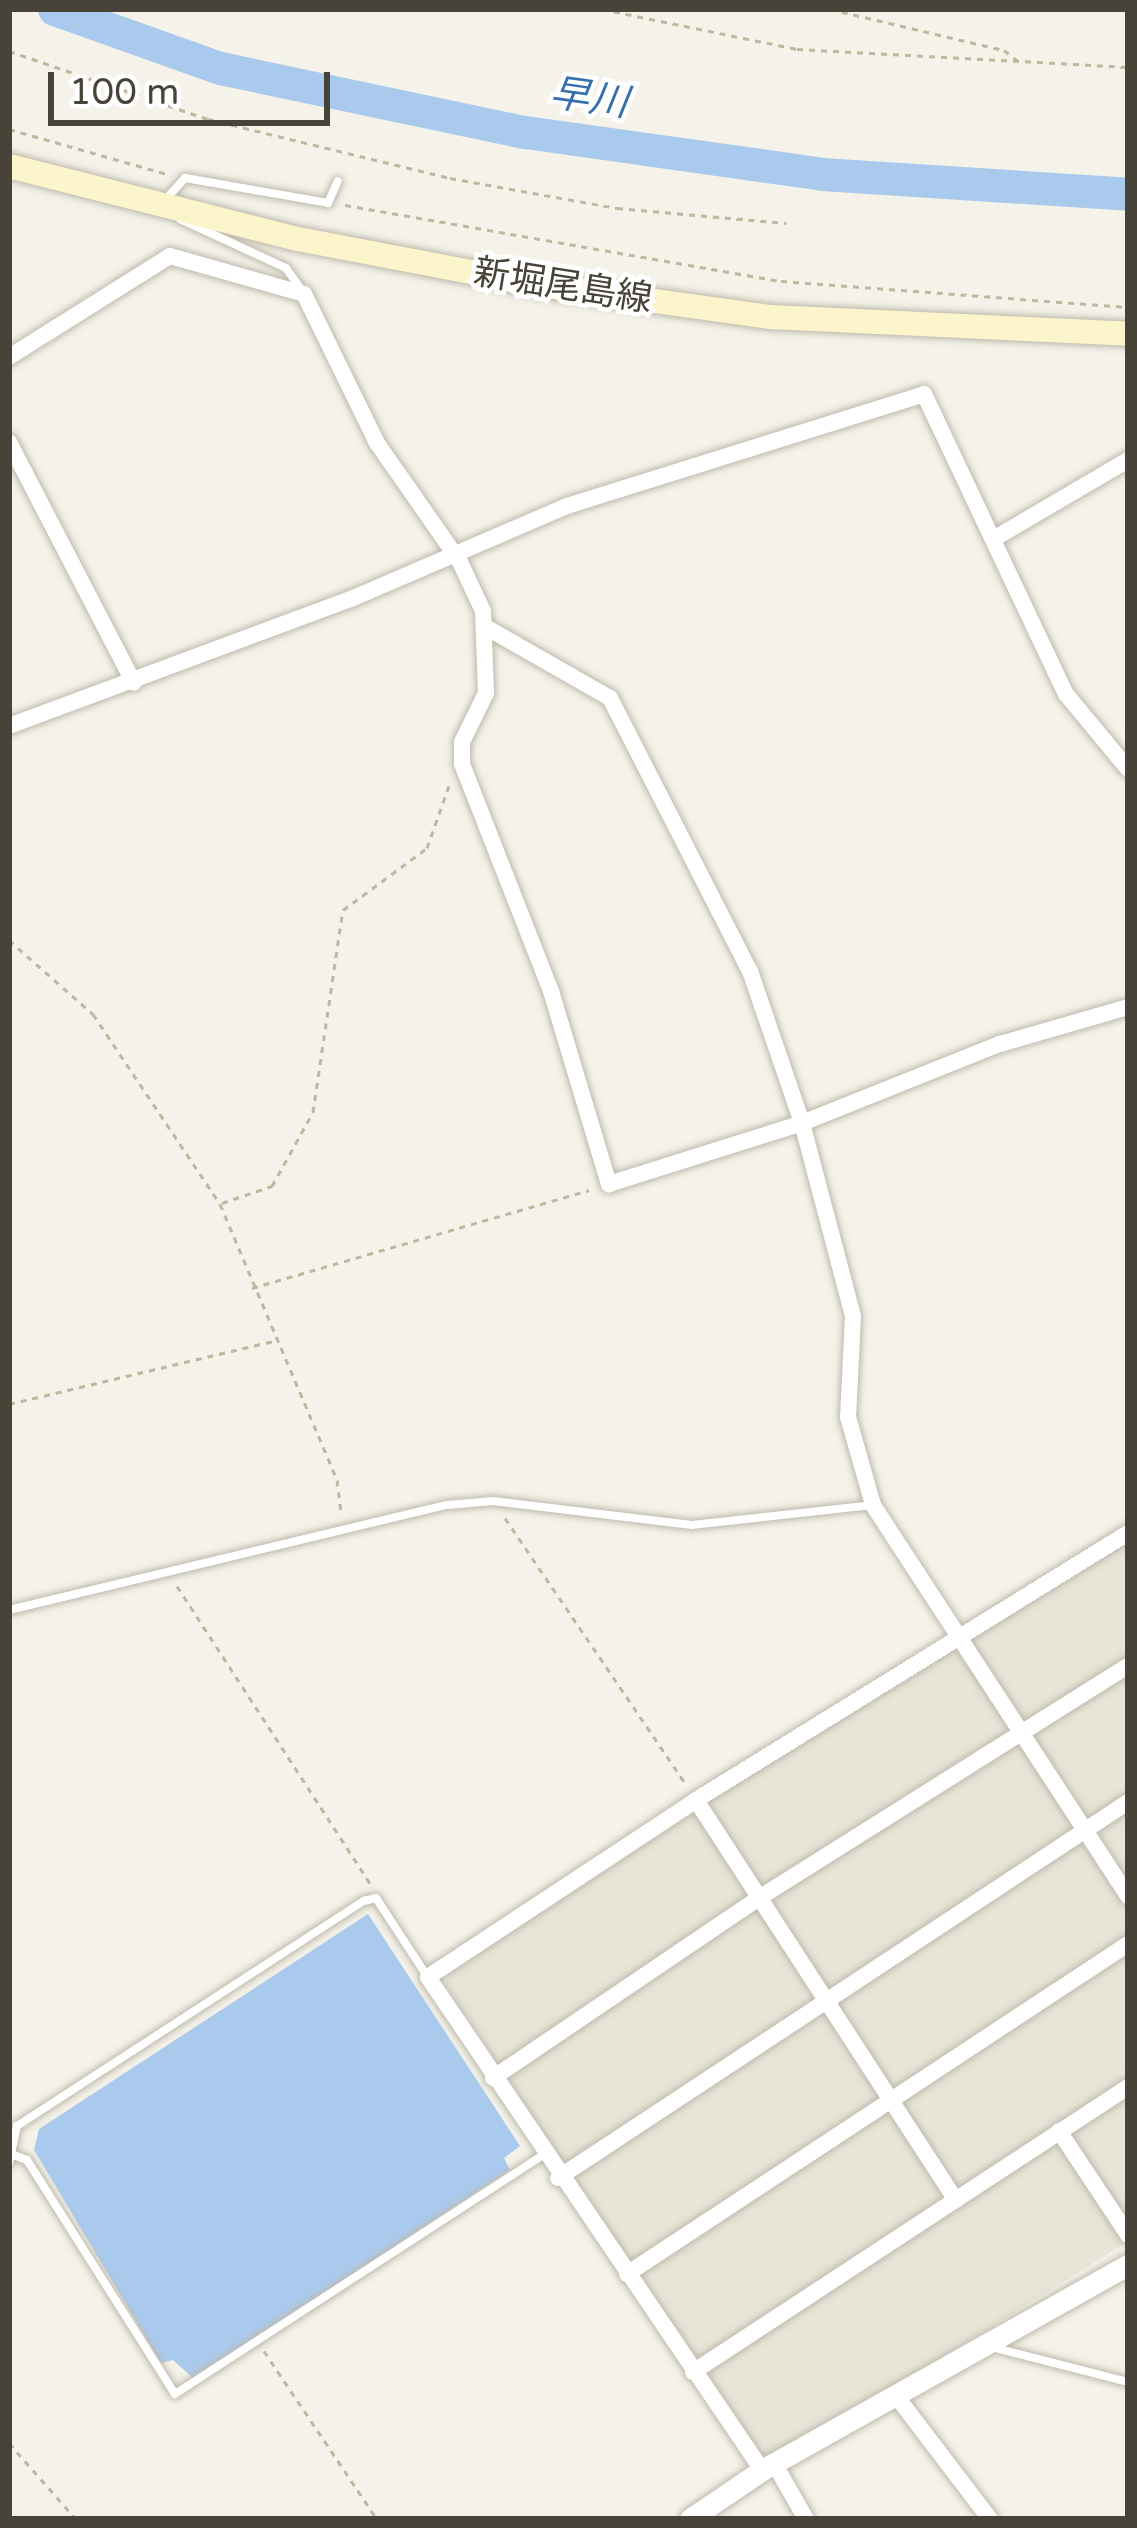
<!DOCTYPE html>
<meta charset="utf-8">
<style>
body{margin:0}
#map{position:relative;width:1137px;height:2528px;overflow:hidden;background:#f4f2e9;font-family:"Varela Round","Noto Sans JP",sans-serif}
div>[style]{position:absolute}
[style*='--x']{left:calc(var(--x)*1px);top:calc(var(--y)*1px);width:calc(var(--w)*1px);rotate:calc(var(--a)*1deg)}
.residential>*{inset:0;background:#e7e4d8}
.water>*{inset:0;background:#aacaed}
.river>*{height:33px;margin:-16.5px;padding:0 16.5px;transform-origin:16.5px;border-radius:16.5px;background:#aacaed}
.path>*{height:3px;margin-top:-1.5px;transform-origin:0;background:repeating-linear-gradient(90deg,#c0b79e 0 6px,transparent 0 12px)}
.roads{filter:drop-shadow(0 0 3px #bfbaac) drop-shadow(0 0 3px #bfbaac)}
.service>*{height:8px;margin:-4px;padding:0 4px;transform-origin:4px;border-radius:4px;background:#fff}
.minor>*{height:16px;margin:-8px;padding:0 8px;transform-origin:8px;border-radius:8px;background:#fff}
.tertiary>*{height:21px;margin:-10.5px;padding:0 10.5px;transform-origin:10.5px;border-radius:10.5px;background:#fff}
.secondary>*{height:24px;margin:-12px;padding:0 12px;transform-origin:12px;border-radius:12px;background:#fcf5cc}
span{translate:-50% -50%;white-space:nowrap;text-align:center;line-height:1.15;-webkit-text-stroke:9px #fff;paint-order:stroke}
.street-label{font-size:36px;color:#474338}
.water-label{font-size:39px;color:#376fae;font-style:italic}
.frame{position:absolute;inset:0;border:12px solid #474338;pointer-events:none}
.scale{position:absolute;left:48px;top:72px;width:282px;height:54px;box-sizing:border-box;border:6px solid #474338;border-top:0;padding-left:15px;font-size:36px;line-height:42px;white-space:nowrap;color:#474338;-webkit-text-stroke:9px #fff;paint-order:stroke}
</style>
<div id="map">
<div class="residential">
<i style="clip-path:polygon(1128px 1541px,1128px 2241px,891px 2390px,766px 2460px,755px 2457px,446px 1984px,449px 1973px,948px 1646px)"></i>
</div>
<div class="water">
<i style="clip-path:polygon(368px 1914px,520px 2146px,504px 2158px,510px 2170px,194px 2379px,173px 2360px,161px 2363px,34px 2150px,39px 2129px)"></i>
</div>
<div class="river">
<i style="--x:54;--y:9;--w:176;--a:19.6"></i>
<i style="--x:220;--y:68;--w:312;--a:11.9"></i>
<i style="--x:525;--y:132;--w:300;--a:8"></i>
<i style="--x:822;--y:174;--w:307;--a:3.7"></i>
</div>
<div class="path">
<i style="--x:602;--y:9;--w:199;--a:11.6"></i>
<i style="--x:797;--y:49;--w:331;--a:3.1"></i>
<i style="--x:830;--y:9;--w:179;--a:13.3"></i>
<i style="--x:1004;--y:50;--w:18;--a:38"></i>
<i style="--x:9;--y:51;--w:210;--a:18.9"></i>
<i style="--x:208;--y:119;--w:249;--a:13.7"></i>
<i style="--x:450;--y:178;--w:170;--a:10.2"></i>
<i style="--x:617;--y:208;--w:170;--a:5.1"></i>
<i style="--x:9;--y:129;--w:168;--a:15.9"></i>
<i style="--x:345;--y:205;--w:443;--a:9.9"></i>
<i style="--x:781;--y:281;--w:348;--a:4.3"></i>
<i style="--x:9;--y:940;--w:112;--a:41.4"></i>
<i style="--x:93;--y:1014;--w:229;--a:56.2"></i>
<i style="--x:220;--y:1204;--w:300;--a:67"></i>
<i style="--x:337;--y:1480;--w:35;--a:83"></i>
<i style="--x:222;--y:1203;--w:53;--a:-18.8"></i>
<i style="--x:272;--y:1186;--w:85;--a:-61"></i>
<i style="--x:313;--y:1112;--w:204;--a:-81.6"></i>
<i style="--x:343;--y:910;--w:104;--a:-36.4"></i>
<i style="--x:427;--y:848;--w:66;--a:-70.5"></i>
<i style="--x:252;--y:1288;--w:351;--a:-16.2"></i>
<i style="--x:9;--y:1404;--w:271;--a:-13.4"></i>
<i style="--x:505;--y:1518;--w:320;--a:55.8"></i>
<i style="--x:177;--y:1586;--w:356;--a:57"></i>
<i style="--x:264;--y:2351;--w:202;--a:56.1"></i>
<i style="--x:9;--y:2443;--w:101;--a:48.6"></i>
</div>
<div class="roads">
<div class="service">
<i style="--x:167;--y:198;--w:27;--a:-48"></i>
<i style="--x:185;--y:178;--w:145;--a:9.9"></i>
<i style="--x:328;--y:203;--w:24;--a:-66"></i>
<i style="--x:180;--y:219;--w:117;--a:24.8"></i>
<i style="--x:286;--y:268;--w:24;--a:55"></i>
<i style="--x:9;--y:1610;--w:450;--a:-13.5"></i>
<i style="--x:447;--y:1505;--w:46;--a:-5"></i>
<i style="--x:493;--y:1501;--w:200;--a:6.9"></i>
<i style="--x:692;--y:1525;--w:181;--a:-6.3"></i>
<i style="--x:11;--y:2154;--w:17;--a:21"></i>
<i style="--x:27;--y:2160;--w:277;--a:57.7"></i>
<i style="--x:175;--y:2394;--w:439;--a:-33"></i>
<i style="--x:9;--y:2163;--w:38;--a:-78"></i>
<i style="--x:17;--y:2126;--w:414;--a:-33"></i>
<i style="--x:364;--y:1901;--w:12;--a:-14"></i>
<i style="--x:376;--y:1898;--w:93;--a:56.8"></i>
<i style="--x:992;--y:2347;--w:140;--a:14.4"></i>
</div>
<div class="minor">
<i style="--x:9;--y:357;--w:190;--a:-32.1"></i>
<i style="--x:170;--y:256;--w:139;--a:15.8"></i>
<i style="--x:304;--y:294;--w:166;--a:63.9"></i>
<i style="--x:377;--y:443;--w:145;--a:55.1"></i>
<i style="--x:460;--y:562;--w:54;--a:64.9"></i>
<i style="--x:483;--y:611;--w:82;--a:87.9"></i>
<i style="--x:486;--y:693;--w:55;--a:116.1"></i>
<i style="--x:462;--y:742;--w:22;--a:90"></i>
<i style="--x:462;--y:764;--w:244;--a:68.6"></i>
<i style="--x:551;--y:991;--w:202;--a:73.3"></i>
<i style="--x:609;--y:1184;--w:202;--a:-17.5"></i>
<i style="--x:802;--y:1123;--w:213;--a:-21.8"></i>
<i style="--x:1000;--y:1044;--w:133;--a:-16.1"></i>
<i style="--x:9;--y:442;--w:271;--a:62.6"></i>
<i style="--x:995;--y:538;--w:154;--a:-30.4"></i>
<i style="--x:489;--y:629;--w:139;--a:29.7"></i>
<i style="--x:610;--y:698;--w:307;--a:62.9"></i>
<i style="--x:750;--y:971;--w:161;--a:71.1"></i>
<i style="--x:802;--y:1123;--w:200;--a:75.2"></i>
<i style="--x:853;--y:1316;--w:101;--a:92.8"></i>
<i style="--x:848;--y:1417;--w:91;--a:74.1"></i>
<i style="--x:873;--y:1505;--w:467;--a:56.9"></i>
<i style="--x:9;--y:726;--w:365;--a:-20.4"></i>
<i style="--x:351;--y:599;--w:235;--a:-23.3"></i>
<i style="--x:567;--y:506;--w:374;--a:-17.4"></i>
<i style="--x:924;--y:394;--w:332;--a:64.7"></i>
<i style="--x:1066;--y:694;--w:97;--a:50.4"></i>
<i style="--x:696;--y:1800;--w:477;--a:57"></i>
<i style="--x:493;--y:2078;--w:321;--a:-34.1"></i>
<i style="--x:759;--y:1898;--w:436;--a:-32.2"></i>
<i style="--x:1059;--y:2131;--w:125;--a:56.4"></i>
<i style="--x:558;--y:2178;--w:683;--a:-33.41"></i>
<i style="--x:627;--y:2274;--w:600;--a:-33.37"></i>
<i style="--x:693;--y:2372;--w:520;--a:-33.23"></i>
<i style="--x:897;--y:2397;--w:153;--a:52.7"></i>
<i style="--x:774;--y:2463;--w:64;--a:60.3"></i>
<i style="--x:762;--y:2470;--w:595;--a:-124.12"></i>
<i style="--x:428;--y:1977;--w:321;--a:-33.4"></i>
<i style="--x:696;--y:1800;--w:508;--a:-31.72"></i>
</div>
<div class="tertiary">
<i style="--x:690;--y:2519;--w:87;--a:-34.2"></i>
<i style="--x:762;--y:2470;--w:420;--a:-29.3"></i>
</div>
<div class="secondary">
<i style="--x:9;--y:166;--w:298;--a:14.2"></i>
<i style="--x:298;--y:239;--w:246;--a:10.8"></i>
<i style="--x:540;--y:285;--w:234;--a:7.9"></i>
<i style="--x:772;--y:317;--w:356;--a:2.7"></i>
</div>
</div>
<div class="street-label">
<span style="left:563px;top:286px;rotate:9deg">新堀尾島線</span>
</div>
<div class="water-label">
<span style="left:589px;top:99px;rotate:8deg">早川</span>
</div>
<div class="frame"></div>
<div class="scale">100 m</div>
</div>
